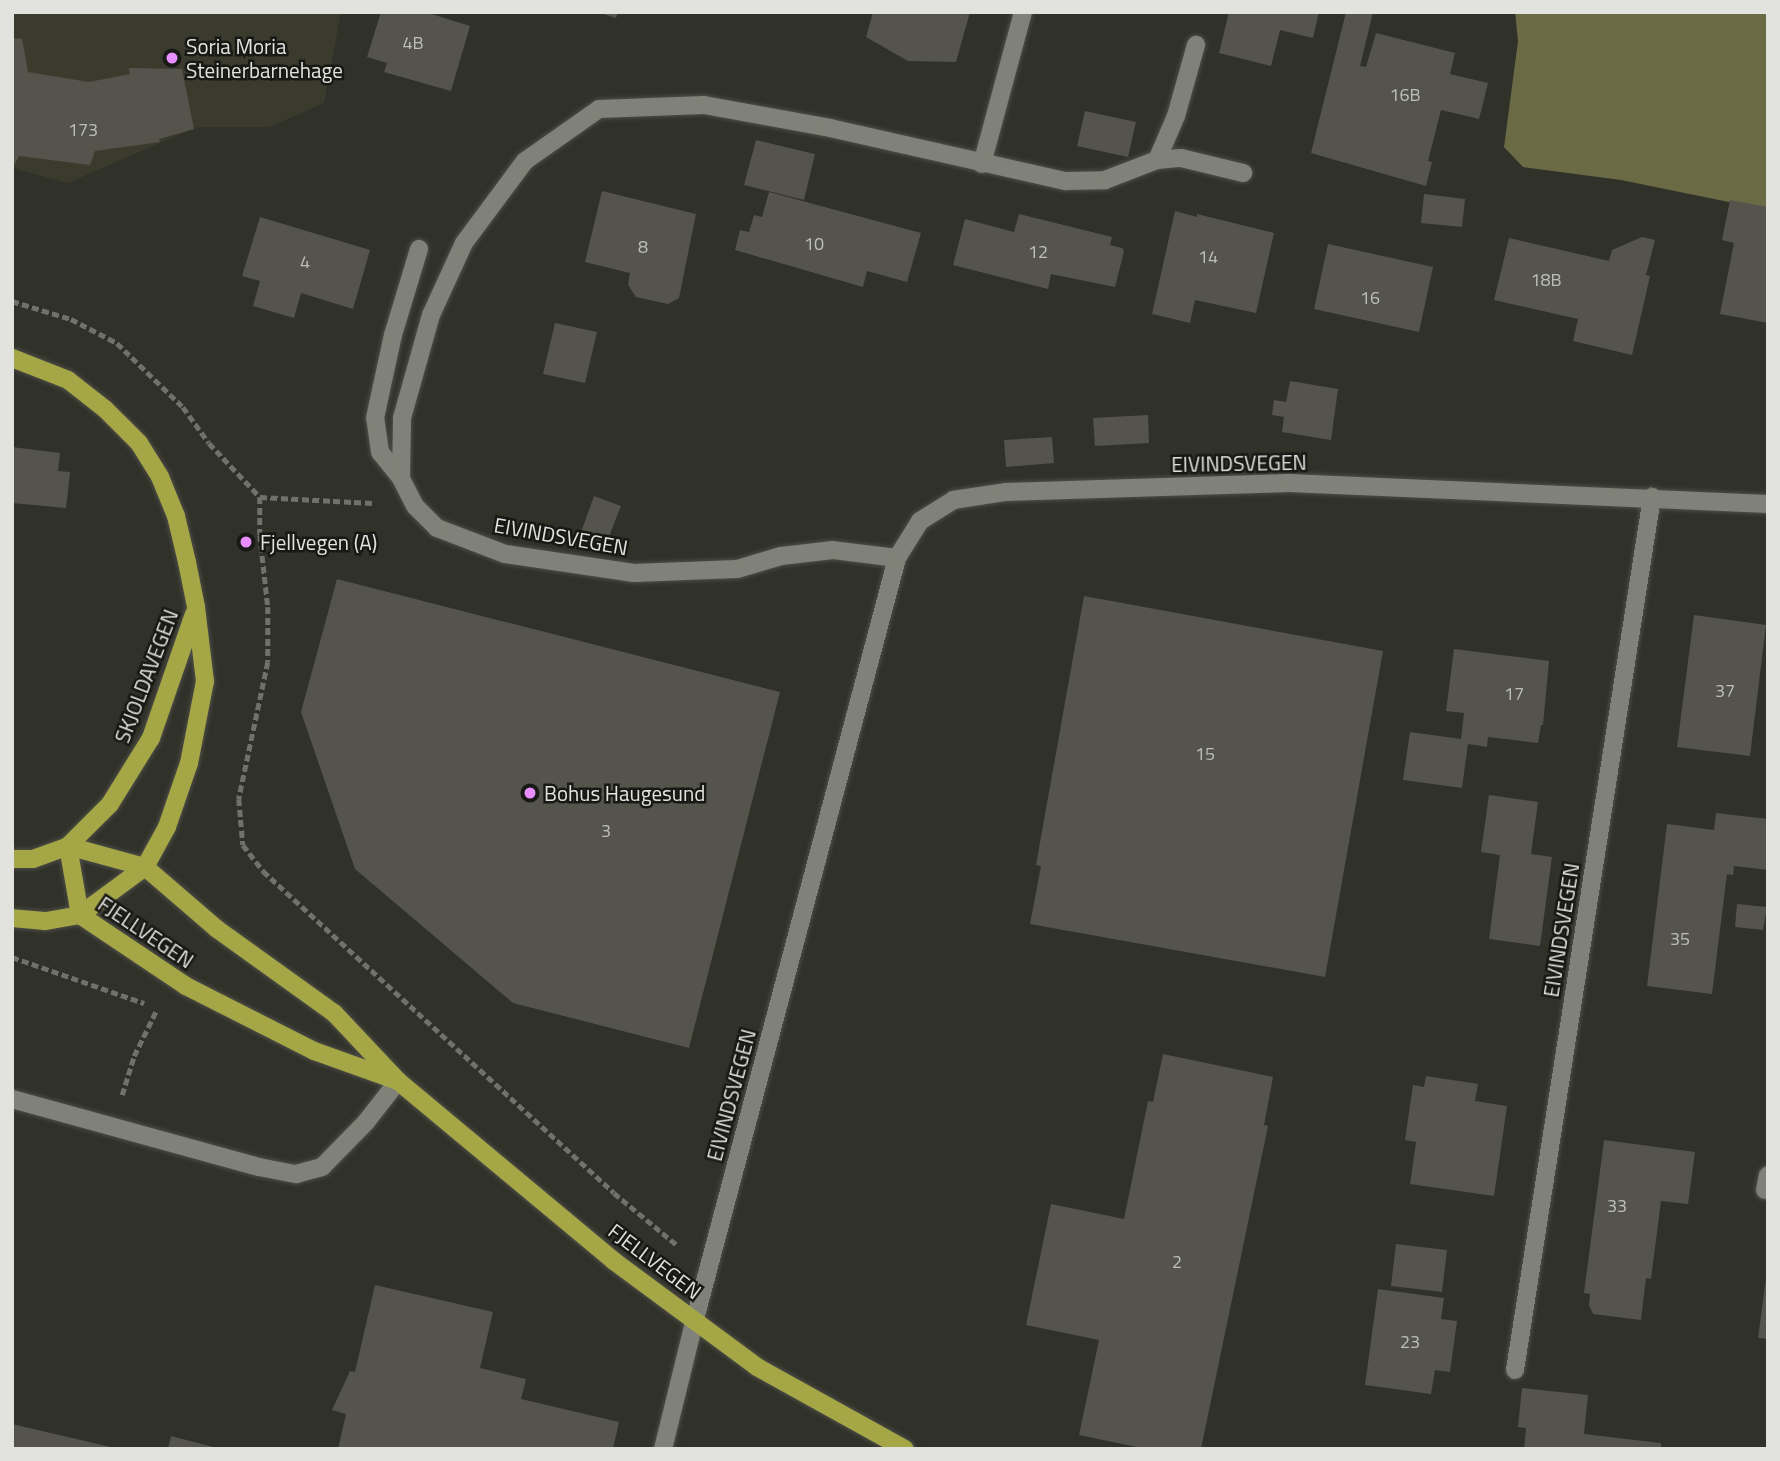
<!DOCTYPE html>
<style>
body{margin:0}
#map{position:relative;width:1780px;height:1461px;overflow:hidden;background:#303129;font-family:"Titillium Web",sans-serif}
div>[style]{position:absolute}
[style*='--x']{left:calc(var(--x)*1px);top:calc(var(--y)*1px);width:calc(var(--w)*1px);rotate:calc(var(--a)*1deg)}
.built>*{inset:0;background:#3a3a2d}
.forest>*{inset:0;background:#6a6b45}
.building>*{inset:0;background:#54544c}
.path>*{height:4.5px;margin-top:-2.25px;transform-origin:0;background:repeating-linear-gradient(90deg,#70716b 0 7px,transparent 0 10.5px)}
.roads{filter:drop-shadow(0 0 2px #4d4e47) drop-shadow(0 0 2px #4d4e47)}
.minor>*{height:18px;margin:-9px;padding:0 9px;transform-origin:9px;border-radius:9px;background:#808178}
.major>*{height:18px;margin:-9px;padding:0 9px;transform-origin:9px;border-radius:9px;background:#a5a645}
.dots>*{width:19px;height:19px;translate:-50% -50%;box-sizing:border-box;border:4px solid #181815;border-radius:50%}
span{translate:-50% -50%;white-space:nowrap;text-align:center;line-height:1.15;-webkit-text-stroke:5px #181815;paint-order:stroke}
.number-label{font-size:18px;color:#bebfba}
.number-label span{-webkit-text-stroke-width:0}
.poi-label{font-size:21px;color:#e2e3de}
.left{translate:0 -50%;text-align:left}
.street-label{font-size:21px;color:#e2e3de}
.frame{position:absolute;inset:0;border:14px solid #e2e3de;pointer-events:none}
</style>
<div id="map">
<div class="built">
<i style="clip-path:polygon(12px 12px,341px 12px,324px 103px,269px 127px,197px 127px,68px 183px,12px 168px)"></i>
</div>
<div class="forest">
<i style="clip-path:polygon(1515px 12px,1768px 12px,1768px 210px,1621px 180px,1523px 167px,1504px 147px,1518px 41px)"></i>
</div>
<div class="building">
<i style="clip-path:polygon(381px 12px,425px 12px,470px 26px,451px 91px,384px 72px,387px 63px,367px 57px)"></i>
<i style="clip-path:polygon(598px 12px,618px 12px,616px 18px)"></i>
<i style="clip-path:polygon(873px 12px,970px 12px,956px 62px,908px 61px,866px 37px)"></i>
<i style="clip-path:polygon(1229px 12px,1319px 12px,1313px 38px,1280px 30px,1271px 66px,1219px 53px)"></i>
<i style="clip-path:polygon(1346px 12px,1373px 12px,1360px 66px,1366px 67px,1376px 33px,1455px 53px,1450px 74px,1488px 83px,1479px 119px,1441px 110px,1428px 161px,1432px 162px,1426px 186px,1311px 153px)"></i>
<i style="clip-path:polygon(12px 38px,22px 39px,28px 72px,89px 82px,130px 74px,129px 68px,182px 69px,194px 129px,159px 139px,160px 142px,95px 151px,90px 165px,19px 156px,12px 169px)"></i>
<i style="clip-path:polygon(1085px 111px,1136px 122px,1128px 157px,1077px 146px)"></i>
<i style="clip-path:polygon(756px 140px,815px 154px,804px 200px,744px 185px)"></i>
<i style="clip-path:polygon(602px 191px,696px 214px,679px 298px,668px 304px,636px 297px,628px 285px,630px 273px,585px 262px)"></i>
<i style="clip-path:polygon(769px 192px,921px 233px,907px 282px,867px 271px,863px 287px,735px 250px,740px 230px,749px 232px,754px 215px,762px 217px)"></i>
<i style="clip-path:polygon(1424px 194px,1465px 199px,1462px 227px,1421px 223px)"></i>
<i style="clip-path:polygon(1730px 200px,1768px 207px,1768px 323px,1720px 314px,1734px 243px,1722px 240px)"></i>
<i style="clip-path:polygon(1175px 211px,1197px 217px,1197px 214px,1274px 233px,1256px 313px,1195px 300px,1190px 323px,1152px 314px)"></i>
<i style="clip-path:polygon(1019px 214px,1112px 237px,1110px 245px,1122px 248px,1124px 251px,1115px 287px,1051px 274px,1048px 289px,953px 265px,965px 219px,1014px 232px)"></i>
<i style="clip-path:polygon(260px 217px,370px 250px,353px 309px,301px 293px,294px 318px,253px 306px,260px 281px,242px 276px)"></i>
<i style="clip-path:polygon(1642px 237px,1655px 240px,1646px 275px,1650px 276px,1632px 355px,1573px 341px,1578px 319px,1494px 300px,1509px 238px,1609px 261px,1612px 250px)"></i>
<i style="clip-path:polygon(1328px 244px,1433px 267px,1419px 332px,1314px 309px)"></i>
<i style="clip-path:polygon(555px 323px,597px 332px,585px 383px,543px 374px)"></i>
<i style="clip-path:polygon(1290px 381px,1338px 389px,1331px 440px,1282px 432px,1284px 417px,1272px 415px,1274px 400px,1286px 402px)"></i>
<i style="clip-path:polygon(1148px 415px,1149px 443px,1095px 446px,1093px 418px)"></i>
<i style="clip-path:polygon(1052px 437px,1054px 463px,1006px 467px,1004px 440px)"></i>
<i style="clip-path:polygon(12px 447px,60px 453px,58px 471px,70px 472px,66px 508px,12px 503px)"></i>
<i style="clip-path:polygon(594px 496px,621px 506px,606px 544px,580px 535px)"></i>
<i style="clip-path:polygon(337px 579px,780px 692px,689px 1048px,513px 1003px,355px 869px,301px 712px)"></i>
<i style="clip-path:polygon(1084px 596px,1383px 651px,1325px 977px,1030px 924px,1041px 866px,1036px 865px)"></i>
<i style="clip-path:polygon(1694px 615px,1766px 625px,1750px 756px,1677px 747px)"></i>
<i style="clip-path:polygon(1454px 649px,1549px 661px,1543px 725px,1541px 725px,1538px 743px,1488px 737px,1487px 747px,1468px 744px,1462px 788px,1403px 780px,1410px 732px,1461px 739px,1464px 713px,1446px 711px)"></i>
<i style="clip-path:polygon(1489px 795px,1538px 802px,1531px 854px,1552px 857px,1540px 946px,1489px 939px,1500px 855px,1481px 852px)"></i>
<i style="clip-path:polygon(1716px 813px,1768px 819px,1768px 870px,1734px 866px,1733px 875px,1727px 874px,1712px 994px,1647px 986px,1667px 824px,1714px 830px)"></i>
<i style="clip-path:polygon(1737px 904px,1767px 907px,1763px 930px,1735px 927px)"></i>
<i style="clip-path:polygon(1163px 1054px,1273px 1077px,1264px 1125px,1268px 1126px,1201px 1449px,1146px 1449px,1079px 1435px,1099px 1340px,1026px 1325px,1051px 1204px,1124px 1219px,1148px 1101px,1153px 1102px)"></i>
<i style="clip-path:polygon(1426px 1076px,1478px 1084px,1475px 1101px,1507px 1106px,1494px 1196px,1410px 1184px,1416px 1142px,1405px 1140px,1413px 1085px,1424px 1087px)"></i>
<i style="clip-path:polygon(1604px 1140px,1695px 1152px,1688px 1204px,1661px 1201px,1651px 1279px,1646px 1278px,1641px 1320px,1593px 1314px,1589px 1305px,1590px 1294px,1584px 1293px)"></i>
<i style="clip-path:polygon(1396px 1244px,1447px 1250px,1442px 1292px,1391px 1286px)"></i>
<i style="clip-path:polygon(1766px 1279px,1768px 1279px,1768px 1339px,1758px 1338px)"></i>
<i style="clip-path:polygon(375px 1285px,493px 1312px,480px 1368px,526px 1379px,521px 1399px,619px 1422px,613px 1449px,338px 1449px,346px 1414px,332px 1410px,350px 1371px,355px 1372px)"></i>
<i style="clip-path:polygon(1378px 1289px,1444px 1298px,1441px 1319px,1457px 1321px,1450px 1372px,1435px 1370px,1431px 1394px,1365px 1385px)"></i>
<i style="clip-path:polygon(1522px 1388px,1588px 1395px,1584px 1434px,1661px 1443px,1661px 1449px,1524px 1449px,1526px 1428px,1518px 1427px)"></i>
<i style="clip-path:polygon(12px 1424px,115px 1448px,115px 1449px,12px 1449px)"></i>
<i style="clip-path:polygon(171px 1436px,217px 1448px,217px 1449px,168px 1449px)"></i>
</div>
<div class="path">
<i style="--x:12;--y:301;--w:62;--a:17"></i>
<i style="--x:71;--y:319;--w:52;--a:27.6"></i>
<i style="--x:117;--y:343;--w:92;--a:44.1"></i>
<i style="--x:183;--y:407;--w:44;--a:54.2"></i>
<i style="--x:209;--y:443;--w:74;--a:46.6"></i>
<i style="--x:260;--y:497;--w:38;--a:90"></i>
<i style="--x:260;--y:535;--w:72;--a:83.7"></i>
<i style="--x:268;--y:607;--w:55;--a:90"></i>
<i style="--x:268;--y:662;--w:140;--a:102"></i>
<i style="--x:239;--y:799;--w:46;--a:85"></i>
<i style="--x:243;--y:845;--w:33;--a:52"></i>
<i style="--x:263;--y:871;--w:476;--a:42.5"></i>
<i style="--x:614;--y:1193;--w:82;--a:39.5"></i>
<i style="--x:260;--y:497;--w:112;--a:3.1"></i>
<i style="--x:12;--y:957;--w:140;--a:19.2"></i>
<i style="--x:122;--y:1095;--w:41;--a:-72.9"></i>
<i style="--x:134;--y:1056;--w:52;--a:-63.9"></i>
</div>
<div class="roads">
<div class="minor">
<i style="--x:1157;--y:160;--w:48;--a:-66.6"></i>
<i style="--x:1176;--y:116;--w:74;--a:-74.3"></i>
<i style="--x:982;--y:164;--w:157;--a:-74.9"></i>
<i style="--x:401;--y:478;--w:33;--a:-129"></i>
<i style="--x:380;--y:452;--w:34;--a:-98"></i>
<i style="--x:375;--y:418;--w:85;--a:-77.8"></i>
<i style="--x:393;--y:335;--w:90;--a:-73.2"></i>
<i style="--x:897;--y:558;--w:64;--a:-172.9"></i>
<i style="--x:833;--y:550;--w:52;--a:173.4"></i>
<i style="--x:781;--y:556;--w:46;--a:163.5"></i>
<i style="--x:737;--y:569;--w:103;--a:177.8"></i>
<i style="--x:634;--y:573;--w:130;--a:-171.6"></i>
<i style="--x:505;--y:554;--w:73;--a:-159.1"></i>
<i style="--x:437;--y:528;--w:31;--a:-135"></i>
<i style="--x:415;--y:506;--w:31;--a:-117"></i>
<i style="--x:401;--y:478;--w:60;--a:-89"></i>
<i style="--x:402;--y:418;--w:107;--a:-74.3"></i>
<i style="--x:431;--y:315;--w:79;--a:-65.4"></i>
<i style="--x:464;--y:243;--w:102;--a:-53.4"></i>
<i style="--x:525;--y:161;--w:90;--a:-35.1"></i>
<i style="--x:599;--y:109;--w:105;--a:-2.2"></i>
<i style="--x:704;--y:105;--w:128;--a:10.3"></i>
<i style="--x:830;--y:128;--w:242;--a:12.7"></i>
<i style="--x:1066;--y:181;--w:39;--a:-1"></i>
<i style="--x:1105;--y:180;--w:56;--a:-21"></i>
<i style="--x:1157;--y:160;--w:24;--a:-5"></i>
<i style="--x:1181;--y:158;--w:64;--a:13.6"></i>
<i style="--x:12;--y:1099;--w:256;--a:15.4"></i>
<i style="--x:259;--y:1167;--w:38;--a:11"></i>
<i style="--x:296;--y:1174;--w:27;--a:-15"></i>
<i style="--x:322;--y:1167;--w:63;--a:-45.6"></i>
<i style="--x:366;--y:1122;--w:52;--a:-52"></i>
<i style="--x:1765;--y:1190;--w:15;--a:-79"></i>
<i style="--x:1515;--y:1370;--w:884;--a:-81.08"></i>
<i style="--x:663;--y:1449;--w:134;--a:-76.2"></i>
<i style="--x:695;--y:1319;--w:787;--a:-75.13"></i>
<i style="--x:897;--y:558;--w:44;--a:-58.1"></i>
<i style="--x:920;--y:521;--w:39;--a:-32"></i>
<i style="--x:953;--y:500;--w:54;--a:-8.6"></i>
<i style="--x:1006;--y:492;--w:283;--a:-1.8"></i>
<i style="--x:1289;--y:483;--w:479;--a:2.5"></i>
</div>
<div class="major">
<i style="--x:12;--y:358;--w:60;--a:21.4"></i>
<i style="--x:68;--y:380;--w:47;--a:38.1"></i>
<i style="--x:105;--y:409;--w:48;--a:45"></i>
<i style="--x:139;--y:443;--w:40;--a:58"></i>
<i style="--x:160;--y:477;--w:42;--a:67.7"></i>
<i style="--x:176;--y:516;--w:47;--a:76.6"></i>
<i style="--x:187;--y:562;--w:46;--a:78.7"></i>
<i style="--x:196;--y:607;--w:75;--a:83.1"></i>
<i style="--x:205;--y:681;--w:84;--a:101"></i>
<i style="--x:189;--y:763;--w:68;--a:109"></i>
<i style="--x:167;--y:827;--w:46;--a:118.8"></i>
<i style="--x:145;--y:867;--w:81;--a:143.6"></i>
<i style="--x:80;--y:915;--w:36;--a:170"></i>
<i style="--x:45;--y:921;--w:33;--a:-175"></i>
<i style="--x:12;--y:859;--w:21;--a:0"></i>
<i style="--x:33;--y:859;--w:37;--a:-20"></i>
<i style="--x:68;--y:846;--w:59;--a:-45"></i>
<i style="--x:110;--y:804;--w:78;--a:-58.2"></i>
<i style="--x:151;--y:738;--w:131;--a:-70.9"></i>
<i style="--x:398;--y:1081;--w:89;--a:-160.3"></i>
<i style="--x:314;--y:1051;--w:144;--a:-153.1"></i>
<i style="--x:186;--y:986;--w:128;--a:-146.2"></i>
<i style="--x:80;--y:915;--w:70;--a:-99.9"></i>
<i style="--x:68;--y:846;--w:80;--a:15.3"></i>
<i style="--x:145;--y:867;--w:95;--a:40.7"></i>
<i style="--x:217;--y:929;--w:144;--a:35.7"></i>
<i style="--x:334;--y:1013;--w:93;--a:46.7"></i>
<i style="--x:398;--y:1081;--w:281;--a:39.8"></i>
<i style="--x:614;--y:1261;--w:178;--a:36.5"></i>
<i style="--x:757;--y:1367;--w:169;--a:29"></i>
</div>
</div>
<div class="dots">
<i style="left:172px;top:58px;background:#e88eff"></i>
<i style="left:246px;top:542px;background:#e88eff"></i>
<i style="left:530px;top:793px;background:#e88eff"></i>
</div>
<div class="number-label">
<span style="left:413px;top:43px">4B</span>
<span style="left:1405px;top:95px">16B</span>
<span style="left:83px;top:130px">173</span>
<span style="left:814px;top:244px">10</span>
<span style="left:643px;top:247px">8</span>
<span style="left:1038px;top:252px">12</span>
<span style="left:1208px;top:257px">14</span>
<span style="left:305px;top:262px">4</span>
<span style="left:1546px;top:280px">18B</span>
<span style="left:1370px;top:298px">16</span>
<span style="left:1725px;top:691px">37</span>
<span style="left:1514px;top:694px">17</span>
<span style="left:1205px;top:754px">15</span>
<span style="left:606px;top:831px">3</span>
<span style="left:1680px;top:939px">35</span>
<span style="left:1617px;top:1206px">33</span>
<span style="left:1177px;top:1262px">2</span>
<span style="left:1410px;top:1342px">23</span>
</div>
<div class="poi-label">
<span class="left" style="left:186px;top:58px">Soria Moria<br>Steinerbarnehage</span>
<span class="left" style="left:260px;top:542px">Fjellvegen (A)</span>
<span class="left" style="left:544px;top:793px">Bohus Haugesund</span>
</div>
<div class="street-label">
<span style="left:1239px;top:463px;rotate:-1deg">EIVINDSVEGEN</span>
<span style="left:561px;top:536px;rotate:10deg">EIVINDSVEGEN</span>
<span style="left:146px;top:676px;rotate:-69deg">SKJOLDAVEGEN</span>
<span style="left:1561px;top:930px;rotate:-81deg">EIVINDSVEGEN</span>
<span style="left:146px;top:932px;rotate:34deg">FJELLVEGEN</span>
<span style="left:731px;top:1095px;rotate:-75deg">EIVINDSVEGEN</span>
<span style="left:655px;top:1261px;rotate:37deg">FJELLVEGEN</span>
</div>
<div class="frame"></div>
</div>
